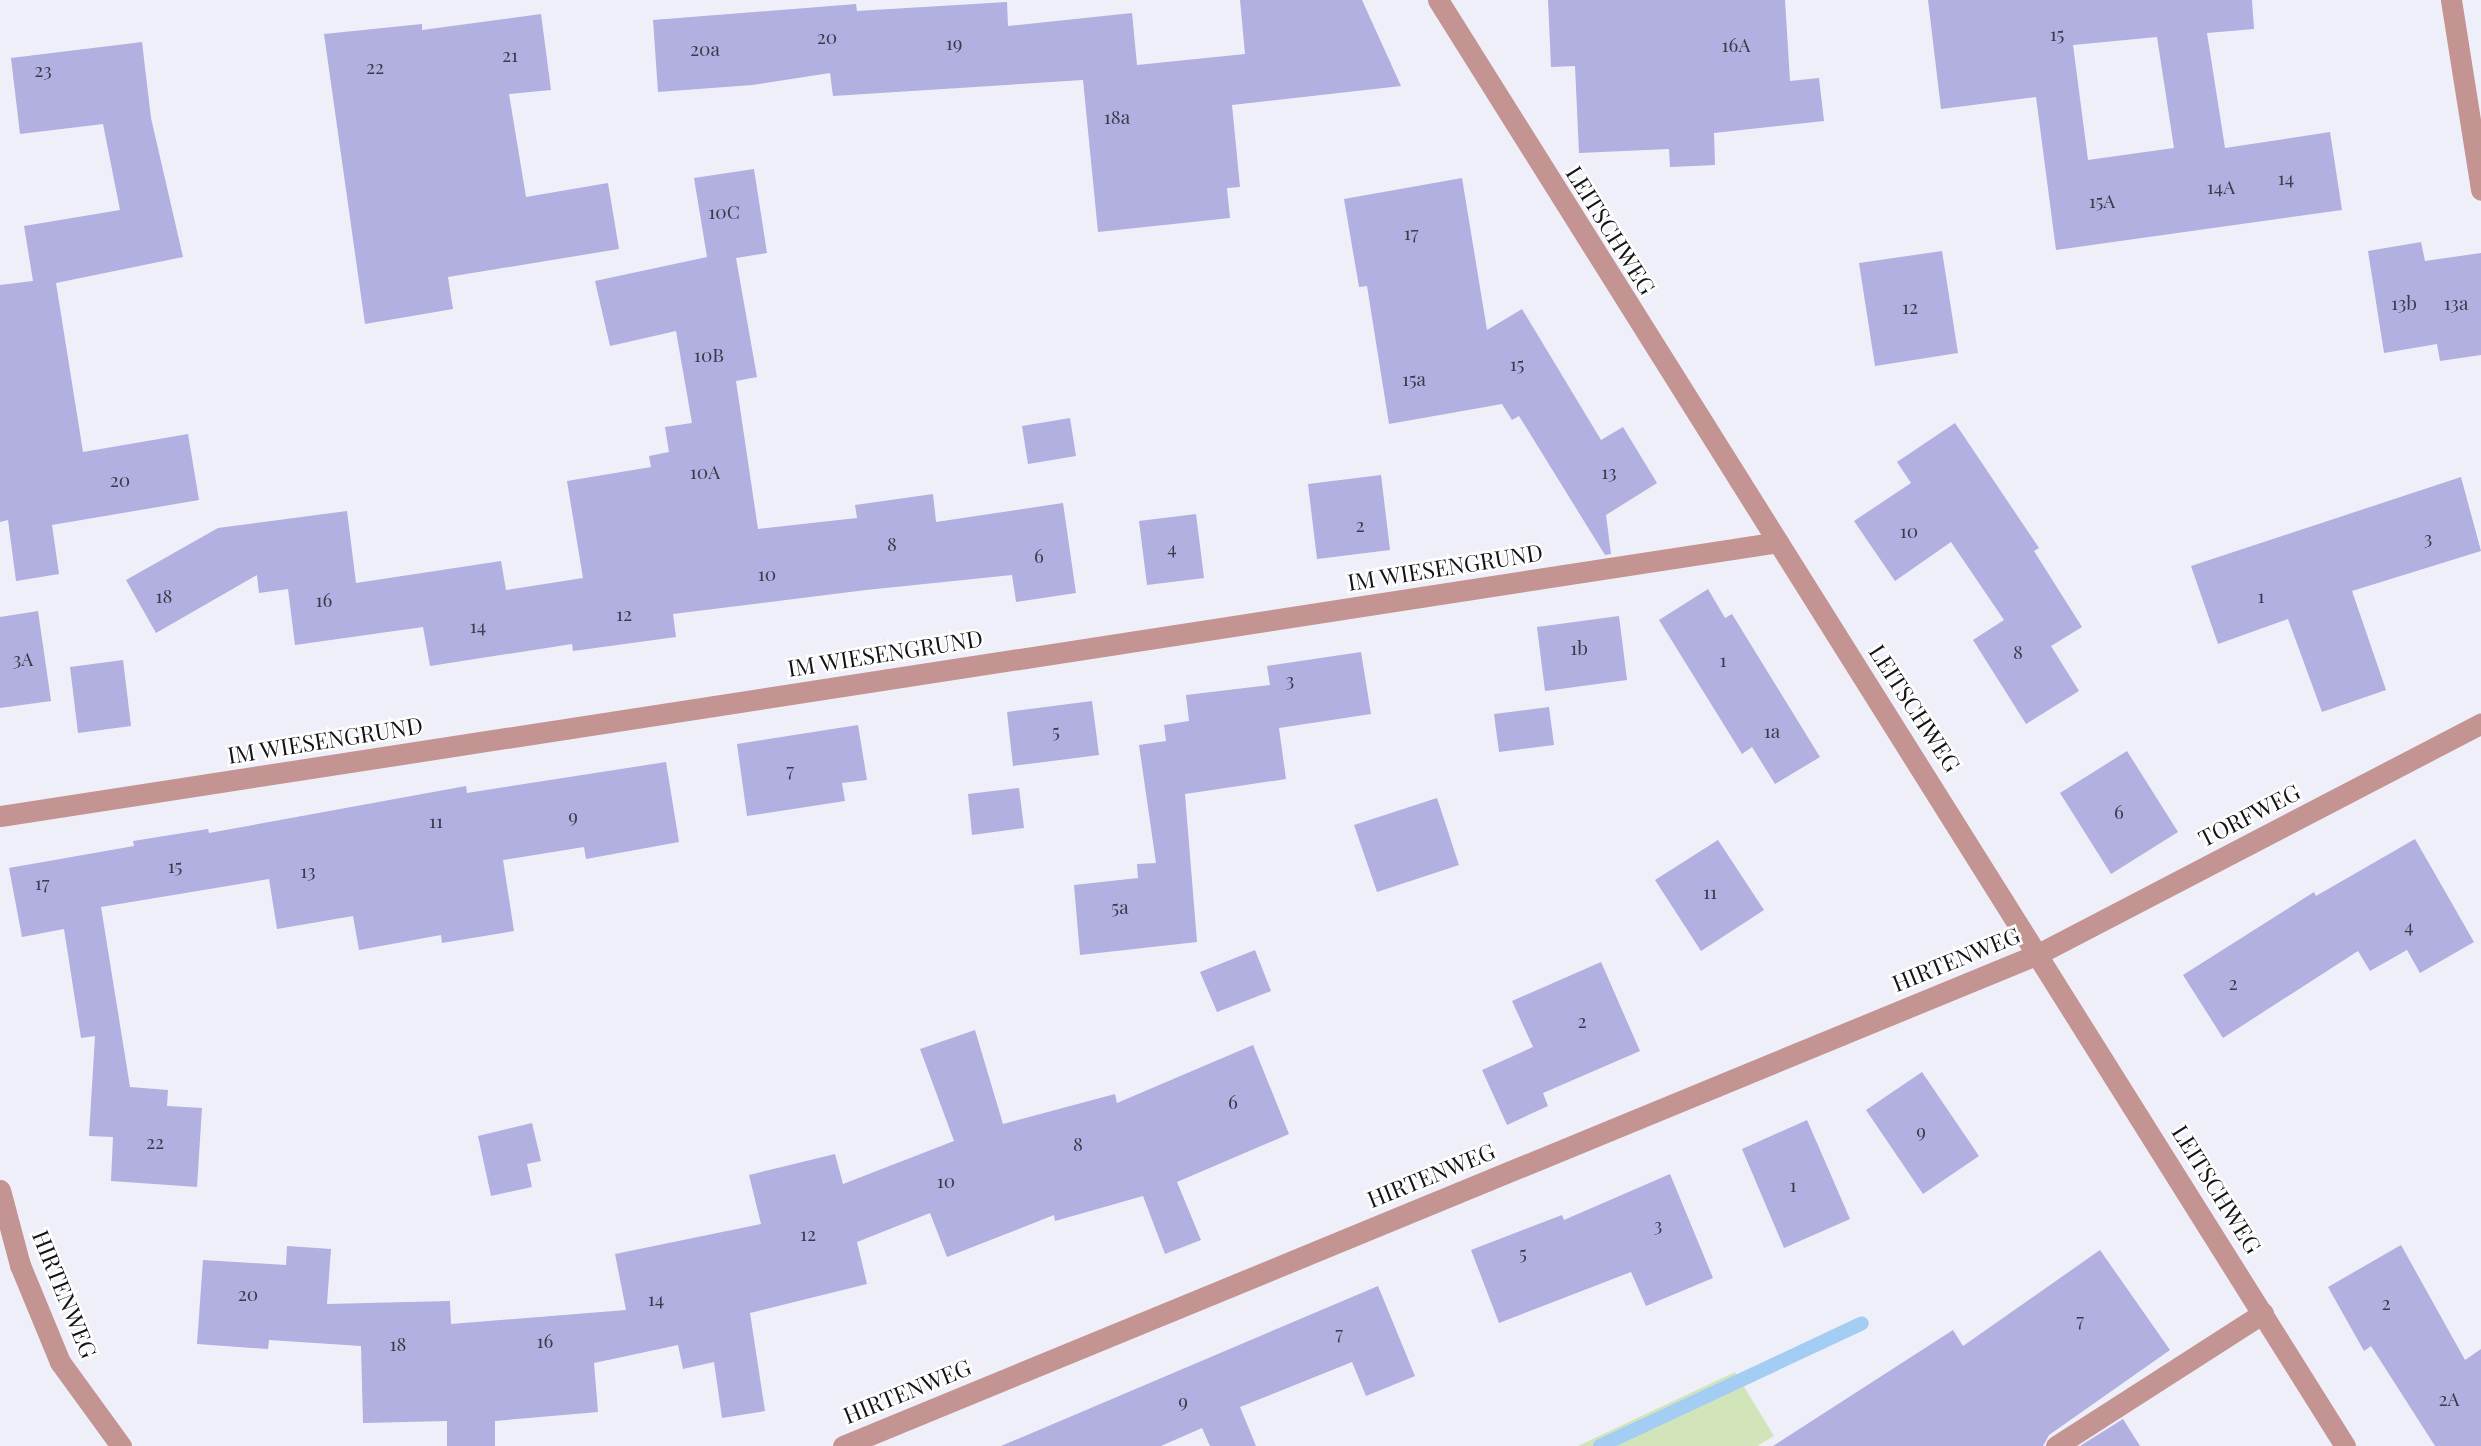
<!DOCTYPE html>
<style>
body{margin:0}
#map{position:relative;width:2481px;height:1446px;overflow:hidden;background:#efeff9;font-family:"Playfair Display",serif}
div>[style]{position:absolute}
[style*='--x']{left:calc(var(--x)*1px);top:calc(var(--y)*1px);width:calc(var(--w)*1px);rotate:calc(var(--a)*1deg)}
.green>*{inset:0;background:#d2e4ba}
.stream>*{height:14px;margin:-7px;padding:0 7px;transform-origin:7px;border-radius:7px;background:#a4cdf4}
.building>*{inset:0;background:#b2afe1}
.lane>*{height:21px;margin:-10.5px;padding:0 10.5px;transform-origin:10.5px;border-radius:10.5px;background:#c49492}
.street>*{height:21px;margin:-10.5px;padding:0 10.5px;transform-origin:10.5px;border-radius:10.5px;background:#c49492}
span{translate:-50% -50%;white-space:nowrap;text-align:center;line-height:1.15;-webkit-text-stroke:5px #fff;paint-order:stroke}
.number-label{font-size:19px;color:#3c3b4a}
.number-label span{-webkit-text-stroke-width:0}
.street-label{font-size:23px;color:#141417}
</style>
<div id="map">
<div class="green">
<i style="clip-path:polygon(1735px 1372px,1774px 1436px,1757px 1446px,1578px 1446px)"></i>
</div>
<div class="stream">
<i style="--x:1600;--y:1446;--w:289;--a:-25.1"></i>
</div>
<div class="building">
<i style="clip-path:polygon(1240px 0,1362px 0,1401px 86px,1232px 105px,1240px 187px,1227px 188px,1230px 218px,1098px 232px,1083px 80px,833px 96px,830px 73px,752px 85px,658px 92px,653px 20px,856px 4px,857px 11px,1007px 2px,1008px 26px,1132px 13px,1137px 65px,1245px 54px)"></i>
<i style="clip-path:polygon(1548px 0,1785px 0,1790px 81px,1819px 78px,1824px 121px,1714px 133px,1715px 165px,1670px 167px,1669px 149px,1579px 153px,1575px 66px,1551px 67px)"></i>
<i style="clip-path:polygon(evenodd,1928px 0,2252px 0,2254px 29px,2207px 33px,2225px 148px,2330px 132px,2342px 210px,2056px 250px,2036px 97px,1941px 109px,1928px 0,2157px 37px,2174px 148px,2088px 160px,2073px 45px,2157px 37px)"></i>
<i style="clip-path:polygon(541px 14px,551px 90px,509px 94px,526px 197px,608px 183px,619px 249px,448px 277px,453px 309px,365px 324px,324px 34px,422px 24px,422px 30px)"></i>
<i style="clip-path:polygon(142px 42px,151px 118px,183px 257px,56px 283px,83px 452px,188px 434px,199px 500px,52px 525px,59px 574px,16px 581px,8px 520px,0 522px,0 285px,33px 281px,24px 226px,120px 210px,103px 124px,20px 134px,11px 58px)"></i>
<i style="clip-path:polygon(754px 169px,767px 253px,736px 258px,757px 377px,736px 381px,758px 529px,857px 518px,855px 505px,933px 494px,936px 522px,1063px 503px,1076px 593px,1016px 602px,1012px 575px,866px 590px,673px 614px,676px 637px,573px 651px,572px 644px,430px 666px,423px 627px,295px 645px,288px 589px,259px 593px,257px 575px,156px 633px,126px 580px,218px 528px,347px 511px,356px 583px,501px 561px,506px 590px,583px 578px,567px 481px,651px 467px,649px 456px,669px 452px,665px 427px,692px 423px,676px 331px,610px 346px,595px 281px,707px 257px,694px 178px)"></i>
<i style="clip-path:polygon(1462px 178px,1487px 330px,1522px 309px,1601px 440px,1623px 427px,1657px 483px,1606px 515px,1611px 554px,1605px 555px,1519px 416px,1512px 420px,1502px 404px,1389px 424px,1367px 286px,1359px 287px,1344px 199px)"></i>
<i style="clip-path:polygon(2421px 242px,2425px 261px,2481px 253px,2481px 355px,2440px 361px,2437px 344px,2384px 353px,2368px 251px)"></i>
<i style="clip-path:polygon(1942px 251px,1958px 353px,1875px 366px,1859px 263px)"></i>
<i style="clip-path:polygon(1070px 418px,1076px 456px,1028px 464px,1022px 426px)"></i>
<i style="clip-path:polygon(1955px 423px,2039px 548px,2034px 551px,2082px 627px,2051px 646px,2079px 691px,2026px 724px,1973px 640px,2004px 620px,1951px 542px,1895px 581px,1854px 521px,1911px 483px,1897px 462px)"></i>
<i style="clip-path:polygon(1381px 475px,1390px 550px,1317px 559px,1308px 484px)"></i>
<i style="clip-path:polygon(2461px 477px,2481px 551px,2352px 591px,2386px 690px,2322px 712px,2288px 619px,2218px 644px,2191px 566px)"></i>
<i style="clip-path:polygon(1196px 514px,1204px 578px,1147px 585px,1139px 521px)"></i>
<i style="clip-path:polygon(1708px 589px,1725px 618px,1732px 614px,1820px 757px,1775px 784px,1752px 747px,1742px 754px,1659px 620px)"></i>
<i style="clip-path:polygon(38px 611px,51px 701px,0 708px,0 617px)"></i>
<i style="clip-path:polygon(1619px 616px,1627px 680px,1545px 691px,1537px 627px)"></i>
<i style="clip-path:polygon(1361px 652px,1371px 714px,1279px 728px,1286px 779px,1185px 794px,1197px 942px,1080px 955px,1074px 885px,1138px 878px,1137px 864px,1156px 863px,1139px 745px,1166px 741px,1164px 725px,1189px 721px,1186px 695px,1270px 685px,1267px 666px)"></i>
<i style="clip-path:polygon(123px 660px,131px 726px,78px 733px,70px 667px)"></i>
<i style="clip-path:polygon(1092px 701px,1099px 755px,1013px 766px,1007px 712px)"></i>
<i style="clip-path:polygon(1549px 707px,1554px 745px,1499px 752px,1494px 714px)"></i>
<i style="clip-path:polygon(858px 725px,867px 780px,842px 783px,845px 801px,747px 816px,737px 744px)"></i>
<i style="clip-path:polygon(2127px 751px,2178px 832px,2111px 874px,2060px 793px)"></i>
<i style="clip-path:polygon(666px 762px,679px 842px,586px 859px,584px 847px,503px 860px,514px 931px,442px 943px,441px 935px,359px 950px,353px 916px,277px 929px,269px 879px,101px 907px,130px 1087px,168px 1090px,167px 1106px,202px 1108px,197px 1187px,111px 1181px,113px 1137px,89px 1136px,95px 1036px,81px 1038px,64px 929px,22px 937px,9px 868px,134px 846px,133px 841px,208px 829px,209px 833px,466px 786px,467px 793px)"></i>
<i style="clip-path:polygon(1019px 788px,1024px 828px,972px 835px,968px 794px)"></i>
<i style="clip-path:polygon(1437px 798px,1459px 865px,1377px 892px,1354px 825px)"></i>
<i style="clip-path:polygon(2415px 839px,2474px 942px,2420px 973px,2407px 950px,2370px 971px,2358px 951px,2223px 1038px,2183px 975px,2314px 892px,2316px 896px)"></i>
<i style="clip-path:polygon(1718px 840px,1764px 910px,1701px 951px,1655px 880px)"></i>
<i style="clip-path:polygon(1255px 950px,1271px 991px,1217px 1012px,1200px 972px)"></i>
<i style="clip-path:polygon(1601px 962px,1640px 1051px,1543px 1093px,1548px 1106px,1507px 1125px,1482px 1070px,1533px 1047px,1512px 1001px)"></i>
<i style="clip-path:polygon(975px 1030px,1003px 1124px,1115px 1094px,1117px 1103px,1253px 1045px,1289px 1134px,1177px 1182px,1201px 1240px,1165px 1254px,1143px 1196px,1055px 1221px,1054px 1215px,947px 1257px,930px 1213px,857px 1242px,867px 1284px,750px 1313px,765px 1411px,722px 1418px,714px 1362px,683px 1369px,678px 1345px,594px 1363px,598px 1412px,495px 1421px,495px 1446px,447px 1446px,447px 1421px,363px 1423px,361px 1346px,269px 1340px,268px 1349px,197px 1344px,203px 1260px,286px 1265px,287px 1246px,331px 1249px,327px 1304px,450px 1301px,451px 1324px,626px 1310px,615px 1254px,761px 1224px,749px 1175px,835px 1154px,843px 1184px,954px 1141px,920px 1049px)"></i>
<i style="clip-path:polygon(1922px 1072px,1979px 1156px,1923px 1194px,1866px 1110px)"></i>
<i style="clip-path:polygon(1807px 1120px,1850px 1219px,1784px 1248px,1742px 1149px)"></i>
<i style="clip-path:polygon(532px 1123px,541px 1161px,527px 1164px,532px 1187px,491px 1196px,478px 1136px)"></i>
<i style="clip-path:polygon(1670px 1174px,1713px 1278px,1646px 1306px,1631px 1272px,1499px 1323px,1471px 1250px,1562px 1215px,1564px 1220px)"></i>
<i style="clip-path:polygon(2401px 1245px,2465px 1360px,2481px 1349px,2481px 1446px,2435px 1446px,2371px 1346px,2364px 1351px,2328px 1287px)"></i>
<i style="clip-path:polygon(2100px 1250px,2170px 1350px,2049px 1435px,2043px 1446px,1773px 1446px,1953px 1330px,1963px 1346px)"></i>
<i style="clip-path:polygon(1378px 1286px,1415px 1376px,1366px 1396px,1352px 1362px,1240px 1407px,1256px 1446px,1210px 1446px,1202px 1428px,1161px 1446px,1001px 1446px)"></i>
<i style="clip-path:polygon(2123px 1419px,2140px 1446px,2080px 1446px)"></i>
</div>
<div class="lane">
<i style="--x:2451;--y:0;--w:192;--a:81"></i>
<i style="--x:2056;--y:1446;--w:246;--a:-32.7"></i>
</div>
<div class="street">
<i style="--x:1438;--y:0;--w:1707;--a:57.9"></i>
<i style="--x:0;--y:816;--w:1799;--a:-8.76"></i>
<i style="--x:0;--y:1190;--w:78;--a:75.1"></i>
<i style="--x:20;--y:1265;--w:105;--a:67.6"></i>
<i style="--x:60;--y:1362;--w:104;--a:54"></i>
<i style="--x:843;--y:1446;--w:1295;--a:-22.38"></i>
<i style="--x:2040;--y:953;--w:497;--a:-27.5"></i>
</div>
<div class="number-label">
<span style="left:2057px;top:34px">15</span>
<span style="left:827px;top:37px">20</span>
<span style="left:954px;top:43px">19</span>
<span style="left:1736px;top:45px">16A</span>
<span style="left:705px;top:49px">20a</span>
<span style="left:510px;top:55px">21</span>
<span style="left:375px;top:67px">22</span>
<span style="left:43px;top:70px">23</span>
<span style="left:1117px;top:117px">18a</span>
<span style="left:2286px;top:178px">14</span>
<span style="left:2221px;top:187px">14A</span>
<span style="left:2102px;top:201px">15A</span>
<span style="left:724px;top:212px">10C</span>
<span style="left:1411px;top:233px">17</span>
<span style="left:2404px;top:303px">13b</span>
<span style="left:2456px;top:303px">13a</span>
<span style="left:1910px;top:307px">12</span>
<span style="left:709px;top:355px">10B</span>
<span style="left:1517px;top:364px">15</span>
<span style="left:1414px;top:379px">15a</span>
<span style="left:705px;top:472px">10A</span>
<span style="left:1609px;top:472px">13</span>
<span style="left:120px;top:480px">20</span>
<span style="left:1360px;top:525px">2</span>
<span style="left:1909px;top:531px">10</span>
<span style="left:2428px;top:538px">3</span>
<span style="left:892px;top:544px">8</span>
<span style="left:1172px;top:548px">4</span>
<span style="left:1039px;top:556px">6</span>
<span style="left:767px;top:574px">10</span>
<span style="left:164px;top:596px">18</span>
<span style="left:2261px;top:596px">1</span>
<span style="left:324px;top:600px">16</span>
<span style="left:624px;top:614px">12</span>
<span style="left:478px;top:626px">14</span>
<span style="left:1579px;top:648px">1b</span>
<span style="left:2018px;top:652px">8</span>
<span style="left:23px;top:659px">3A</span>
<span style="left:1723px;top:660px">1</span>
<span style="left:1290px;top:680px">3</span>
<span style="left:1056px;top:731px">5</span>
<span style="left:1772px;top:731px">1a</span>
<span style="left:790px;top:770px">7</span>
<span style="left:2119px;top:812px">6</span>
<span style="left:573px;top:816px">9</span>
<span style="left:436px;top:821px">11</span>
<span style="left:175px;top:866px">15</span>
<span style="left:308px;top:871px">13</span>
<span style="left:42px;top:883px">17</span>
<span style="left:1710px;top:892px">11</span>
<span style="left:1120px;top:907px">5a</span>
<span style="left:2409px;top:926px">4</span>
<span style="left:2233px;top:983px">2</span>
<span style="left:1582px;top:1021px">2</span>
<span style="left:1233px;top:1102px">6</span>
<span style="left:1921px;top:1131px">9</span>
<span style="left:155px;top:1142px">22</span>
<span style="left:1078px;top:1144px">8</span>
<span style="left:946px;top:1181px">10</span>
<span style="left:1793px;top:1185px">1</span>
<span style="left:1658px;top:1225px">3</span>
<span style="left:808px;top:1234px">12</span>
<span style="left:1523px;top:1253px">5</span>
<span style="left:248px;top:1294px">20</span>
<span style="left:656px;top:1299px">14</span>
<span style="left:2386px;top:1303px">2</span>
<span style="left:2080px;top:1320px">7</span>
<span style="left:1339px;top:1333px">7</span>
<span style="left:545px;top:1341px">16</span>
<span style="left:398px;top:1344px">18</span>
<span style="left:2449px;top:1399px">2A</span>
<span style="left:1183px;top:1401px">9</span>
</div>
<div class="street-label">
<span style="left:1611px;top:230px;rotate:58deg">LEITSCHWEG</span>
<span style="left:1445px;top:567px;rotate:-9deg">IM WIESENGRUND</span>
<span style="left:885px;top:653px;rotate:-9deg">IM WIESENGRUND</span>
<span style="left:1915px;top:708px;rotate:57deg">LEITSCHWEG</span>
<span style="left:325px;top:740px;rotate:-9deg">IM WIESENGRUND</span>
<span style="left:2249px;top:815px;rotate:-27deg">TORFWEG</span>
<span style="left:1956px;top:959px;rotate:-22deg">HIRTENWEG</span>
<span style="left:1431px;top:1175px;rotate:-22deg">HIRTENWEG</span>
<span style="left:2217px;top:1189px;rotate:58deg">LEITSCHWEG</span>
<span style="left:65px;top:1294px;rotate:68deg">HIRTENWEG</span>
<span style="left:907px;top:1391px;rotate:-22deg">HIRTENWEG</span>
</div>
</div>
